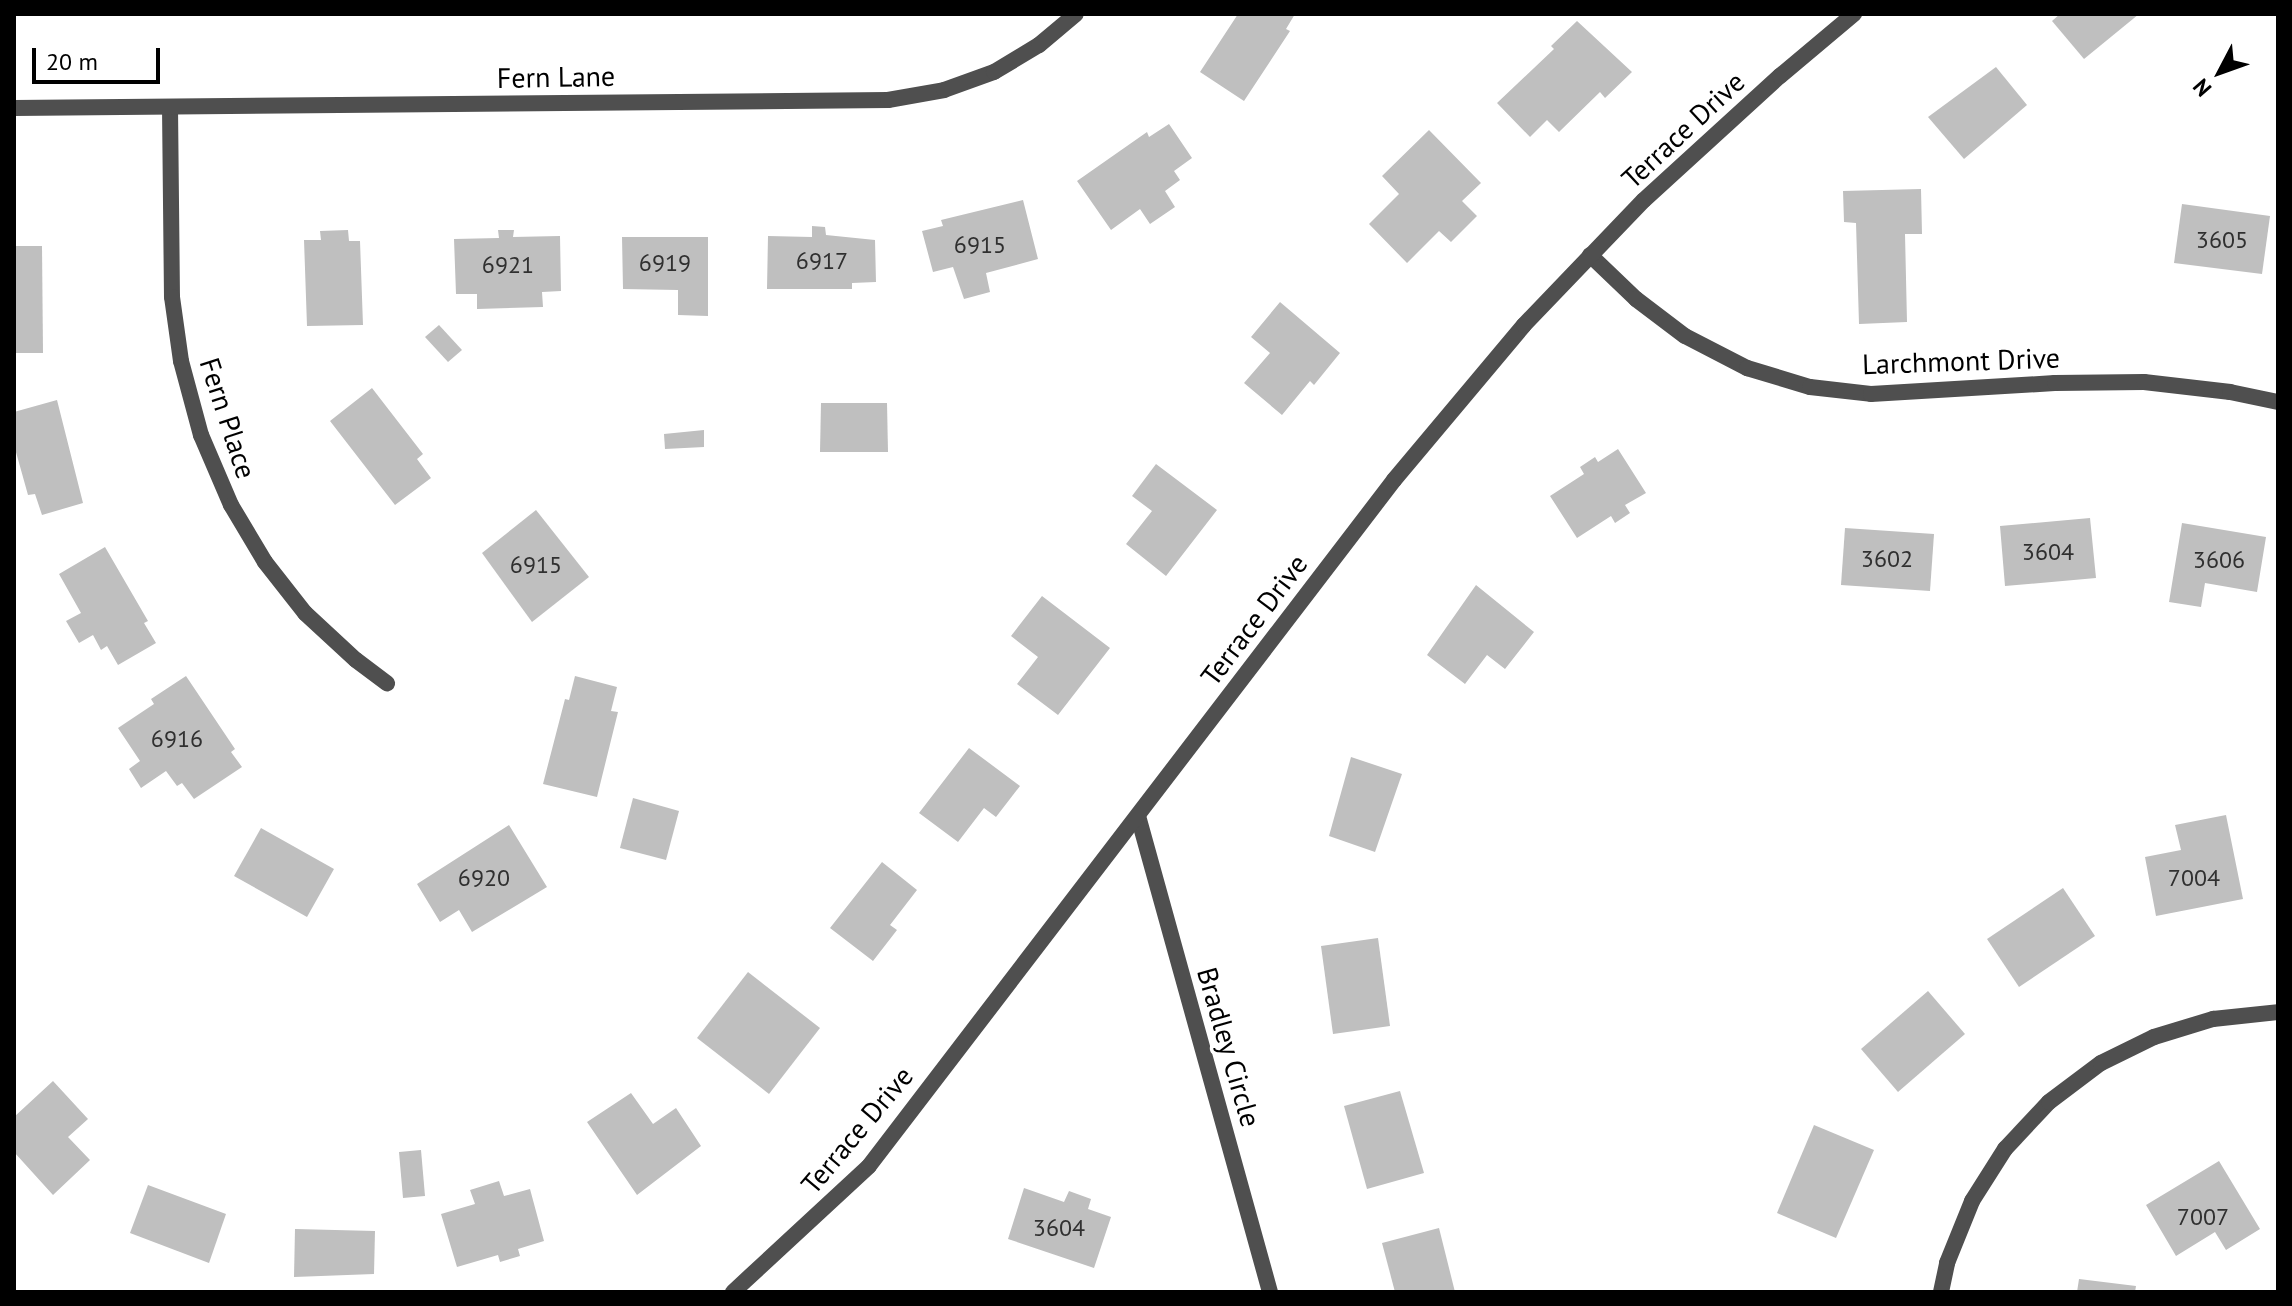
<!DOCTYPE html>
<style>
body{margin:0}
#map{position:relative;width:2292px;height:1306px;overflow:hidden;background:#fff;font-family:"PT Sans",sans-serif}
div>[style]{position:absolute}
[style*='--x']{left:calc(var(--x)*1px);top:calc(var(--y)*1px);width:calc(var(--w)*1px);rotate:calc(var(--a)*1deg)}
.building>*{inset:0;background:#bfbfbf}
.minor>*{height:16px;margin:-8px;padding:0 8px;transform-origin:8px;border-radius:8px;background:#4f4f4f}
span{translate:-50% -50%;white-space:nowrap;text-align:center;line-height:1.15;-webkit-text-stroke:7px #fff;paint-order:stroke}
.number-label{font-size:24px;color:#303030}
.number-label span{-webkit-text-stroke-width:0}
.street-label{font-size:28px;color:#000}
.frame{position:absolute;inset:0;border:16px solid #000;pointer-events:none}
.north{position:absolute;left:2180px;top:32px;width:80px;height:80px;-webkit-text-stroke:6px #fff;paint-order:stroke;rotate:229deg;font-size:22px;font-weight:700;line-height:32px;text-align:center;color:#000}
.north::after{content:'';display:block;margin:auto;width:28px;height:36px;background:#000;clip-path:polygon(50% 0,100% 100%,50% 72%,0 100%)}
.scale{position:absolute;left:32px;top:48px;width:128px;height:36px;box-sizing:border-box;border:4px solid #000;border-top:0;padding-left:10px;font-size:24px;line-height:28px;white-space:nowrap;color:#000;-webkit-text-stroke:6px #fff;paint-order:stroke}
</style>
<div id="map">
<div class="building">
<i style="clip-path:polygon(1238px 14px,1295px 14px,1286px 29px,1290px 31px,1244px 101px,1200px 72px)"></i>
<i style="clip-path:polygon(2060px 14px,2139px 14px,2084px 59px,2052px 21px)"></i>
<i style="clip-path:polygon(1577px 21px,1632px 72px,1605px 98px,1600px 92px,1559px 132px,1547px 120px,1530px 137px,1497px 103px,1554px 49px,1551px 46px)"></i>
<i style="clip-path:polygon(1996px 67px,2027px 105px,1964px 159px,1928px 117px)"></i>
<i style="clip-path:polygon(1169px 124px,1192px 158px,1174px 171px,1180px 180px,1165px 191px,1175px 207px,1150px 224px,1140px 209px,1111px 230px,1077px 181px,1147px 132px,1149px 137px)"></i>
<i style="clip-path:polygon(1429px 130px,1481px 183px,1462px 201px,1477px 216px,1451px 242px,1439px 231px,1407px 263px,1369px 224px,1399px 194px,1382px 176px)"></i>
<i style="clip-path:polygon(1921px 189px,1922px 234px,1905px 234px,1907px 322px,1859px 324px,1856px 223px,1844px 222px,1843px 191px)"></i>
<i style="clip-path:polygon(1023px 200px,1038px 259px,986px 273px,990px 292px,964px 299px,953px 267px,933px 272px,922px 231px,943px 226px,941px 220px)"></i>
<i style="clip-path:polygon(2182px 204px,2270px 216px,2262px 274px,2174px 263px)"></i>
<i style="clip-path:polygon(812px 226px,825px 227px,826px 235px,875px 240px,876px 282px,852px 283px,852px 289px,767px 289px,768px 236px,812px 237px)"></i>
<i style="clip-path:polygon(348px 230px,349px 241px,360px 241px,363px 325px,307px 326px,304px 240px,321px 240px,320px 231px)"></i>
<i style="clip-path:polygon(498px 230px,514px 230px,513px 237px,560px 236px,561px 291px,542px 292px,543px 307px,477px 309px,477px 294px,456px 294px,454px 239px,499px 238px)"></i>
<i style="clip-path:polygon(622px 237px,708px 237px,708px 316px,678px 315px,678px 290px,623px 289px)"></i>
<i style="clip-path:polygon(14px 246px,42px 246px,43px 353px,14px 353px)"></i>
<i style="clip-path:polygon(1280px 302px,1340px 353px,1314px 385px,1310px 381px,1282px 415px,1244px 383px,1270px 353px,1251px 337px)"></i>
<i style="clip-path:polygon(439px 325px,462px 350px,448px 362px,425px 337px)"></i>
<i style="clip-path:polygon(372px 388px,423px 454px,417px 459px,431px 478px,395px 505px,330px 421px)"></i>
<i style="clip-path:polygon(57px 400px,83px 503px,42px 515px,35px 494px,28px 495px,14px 445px,14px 412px)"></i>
<i style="clip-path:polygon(821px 403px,887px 403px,888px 452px,820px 452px)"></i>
<i style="clip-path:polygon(704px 430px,704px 447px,665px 449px,664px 434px)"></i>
<i style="clip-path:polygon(1618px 449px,1646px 493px,1625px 505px,1630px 513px,1615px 523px,1611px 516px,1577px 538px,1550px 496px,1584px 474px,1580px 467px,1595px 457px,1598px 462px)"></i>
<i style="clip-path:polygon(1156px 464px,1217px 510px,1166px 576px,1126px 544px,1152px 511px,1132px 496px)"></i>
<i style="clip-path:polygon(536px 510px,589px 577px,532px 622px,482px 553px)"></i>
<i style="clip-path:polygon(2090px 518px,2096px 578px,2005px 586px,2000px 526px)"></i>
<i style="clip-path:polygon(2182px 523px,2266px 537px,2257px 592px,2205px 583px,2201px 607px,2169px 602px)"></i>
<i style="clip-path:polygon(1845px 528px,1934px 534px,1930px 591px,1841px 585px)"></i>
<i style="clip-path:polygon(105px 547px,148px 621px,144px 623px,156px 643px,118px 665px,107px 646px,101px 650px,93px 635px,79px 643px,66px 621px,81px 613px,59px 574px)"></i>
<i style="clip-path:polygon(1476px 585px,1534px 632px,1505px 669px,1487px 655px,1465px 684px,1427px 655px)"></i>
<i style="clip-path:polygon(1042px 596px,1110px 648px,1058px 715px,1017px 684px,1038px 657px,1011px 636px)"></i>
<i style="clip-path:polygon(186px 676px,235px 749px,231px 752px,242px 767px,194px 799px,182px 783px,177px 786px,166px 771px,141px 788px,129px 769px,140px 761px,118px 728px,154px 704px,151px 699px)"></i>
<i style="clip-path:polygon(575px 676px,617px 687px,611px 711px,618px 712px,597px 797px,543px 784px,565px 699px,569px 700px)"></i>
<i style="clip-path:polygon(969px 748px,1020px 786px,996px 817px,984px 808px,958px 842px,919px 813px)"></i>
<i style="clip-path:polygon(1351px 757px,1402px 774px,1375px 852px,1329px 836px)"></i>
<i style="clip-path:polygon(633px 798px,679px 811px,666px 860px,620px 848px)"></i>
<i style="clip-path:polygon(2226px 815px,2243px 899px,2156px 916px,2145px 857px,2181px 850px,2175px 825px)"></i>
<i style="clip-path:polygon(509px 825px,547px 887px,472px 932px,459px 910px,440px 922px,417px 884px)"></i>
<i style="clip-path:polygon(261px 828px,334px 869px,307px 917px,234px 876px)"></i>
<i style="clip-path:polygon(882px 862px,917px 890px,890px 925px,897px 930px,873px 961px,830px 928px)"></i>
<i style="clip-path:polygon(2063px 888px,2095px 936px,2019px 987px,1987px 939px)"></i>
<i style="clip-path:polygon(1378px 938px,1390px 1026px,1333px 1034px,1321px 946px)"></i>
<i style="clip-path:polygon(748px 972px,820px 1028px,769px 1094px,697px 1038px)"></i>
<i style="clip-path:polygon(1928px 991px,1965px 1034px,1898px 1092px,1861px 1049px)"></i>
<i style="clip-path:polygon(53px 1081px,88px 1119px,68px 1137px,90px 1160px,53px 1195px,14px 1152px,14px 1117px)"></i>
<i style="clip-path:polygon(1400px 1091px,1424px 1173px,1367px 1189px,1344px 1106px)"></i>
<i style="clip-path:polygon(631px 1093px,653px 1124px,676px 1108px,701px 1146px,637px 1195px,587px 1122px)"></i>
<i style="clip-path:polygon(1814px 1125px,1874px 1150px,1836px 1238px,1777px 1213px)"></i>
<i style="clip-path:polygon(421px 1150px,425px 1196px,403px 1198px,399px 1152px)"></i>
<i style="clip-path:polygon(2219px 1161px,2260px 1229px,2226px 1250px,2215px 1232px,2176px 1256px,2146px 1205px)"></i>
<i style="clip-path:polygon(499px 1181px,504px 1196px,530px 1189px,544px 1241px,518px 1249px,520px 1256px,500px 1262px,498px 1255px,457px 1267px,441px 1214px,475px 1204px,470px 1190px)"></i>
<i style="clip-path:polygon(148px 1185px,226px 1214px,209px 1263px,130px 1233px)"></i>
<i style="clip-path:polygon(1024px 1188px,1064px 1202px,1069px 1191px,1091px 1199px,1088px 1209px,1111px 1217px,1094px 1268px,1008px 1239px)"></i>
<i style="clip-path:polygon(1439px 1228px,1455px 1292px,1395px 1292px,1382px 1243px)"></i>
<i style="clip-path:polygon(295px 1229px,375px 1231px,374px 1274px,294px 1277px)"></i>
<i style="clip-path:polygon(2079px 1279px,2136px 1286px,2135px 1292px,2077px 1292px)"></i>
</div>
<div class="minor">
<i style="--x:170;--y:107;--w:190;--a:89.4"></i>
<i style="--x:172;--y:297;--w:65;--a:82"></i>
<i style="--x:181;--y:361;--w:77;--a:74.9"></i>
<i style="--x:201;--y:435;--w:76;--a:66.8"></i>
<i style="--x:231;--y:505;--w:66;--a:59.2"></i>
<i style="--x:265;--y:562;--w:65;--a:51.9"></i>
<i style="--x:305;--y:613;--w:69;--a:42.7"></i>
<i style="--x:356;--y:660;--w:39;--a:37"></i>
<i style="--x:14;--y:108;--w:874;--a:-0.52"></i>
<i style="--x:888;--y:100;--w:57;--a:-10.1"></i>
<i style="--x:944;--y:90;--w:53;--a:-19.8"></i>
<i style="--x:994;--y:72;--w:52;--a:-31"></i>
<i style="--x:1039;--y:45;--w:48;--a:-40"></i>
<i style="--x:1590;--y:255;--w:64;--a:43.7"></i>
<i style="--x:1636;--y:299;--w:61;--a:37.1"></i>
<i style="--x:1685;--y:336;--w:70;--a:27.3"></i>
<i style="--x:1747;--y:368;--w:66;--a:16.8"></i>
<i style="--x:1810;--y:387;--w:61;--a:6.5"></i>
<i style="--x:1871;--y:394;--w:184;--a:-3.4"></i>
<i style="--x:2055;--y:383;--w:89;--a:-0.6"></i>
<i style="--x:2144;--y:382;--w:87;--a:6.6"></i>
<i style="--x:2230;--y:392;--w:49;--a:11.8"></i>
<i style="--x:1138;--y:816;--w:494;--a:74.5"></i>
<i style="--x:733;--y:1292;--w:185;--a:-42.8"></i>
<i style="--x:869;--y:1166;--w:864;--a:-52.57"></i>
<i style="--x:1394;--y:480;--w:202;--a:-50"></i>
<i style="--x:1524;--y:325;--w:173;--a:-46.2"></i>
<i style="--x:1644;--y:200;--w:184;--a:-42.4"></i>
<i style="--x:1780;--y:76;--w:97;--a:-40"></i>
<i style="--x:1941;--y:1292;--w:30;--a:-78"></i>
<i style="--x:1947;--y:1263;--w:67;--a:-68"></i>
<i style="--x:1972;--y:1201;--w:62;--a:-57.6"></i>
<i style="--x:2005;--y:1149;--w:64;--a:-46.9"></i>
<i style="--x:2049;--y:1102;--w:65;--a:-36.9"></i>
<i style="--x:2101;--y:1063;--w:59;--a:-26.1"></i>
<i style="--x:2154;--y:1037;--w:62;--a:-17"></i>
<i style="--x:2213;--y:1019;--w:65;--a:-6.1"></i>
</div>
<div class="number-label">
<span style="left:2222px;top:240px">3605</span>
<span style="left:980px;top:245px">6915</span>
<span style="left:822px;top:261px">6917</span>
<span style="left:665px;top:263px">6919</span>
<span style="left:508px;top:265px">6921</span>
<span style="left:2048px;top:552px">3604</span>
<span style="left:1887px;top:559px">3602</span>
<span style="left:2219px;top:560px">3606</span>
<span style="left:536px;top:565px">6915</span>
<span style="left:177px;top:739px">6916</span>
<span style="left:484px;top:878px">6920</span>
<span style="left:2194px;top:878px">7004</span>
<span style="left:2203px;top:1217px">7007</span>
<span style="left:1059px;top:1228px">3604</span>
</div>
<div class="street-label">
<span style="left:556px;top:77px;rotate:-1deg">Fern Lane</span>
<span style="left:1683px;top:130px;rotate:-43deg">Terrace Drive</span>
<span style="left:1961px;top:361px;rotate:-2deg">Larchmont Drive</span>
<span style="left:228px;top:418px;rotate:72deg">Fern Place</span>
<span style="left:1254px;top:620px;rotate:-53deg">Terrace Drive</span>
<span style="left:1229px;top:1047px;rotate:74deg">Bradley Circle</span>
<span style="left:857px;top:1130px;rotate:-50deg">Terrace Drive</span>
</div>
<div class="frame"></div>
<div class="north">N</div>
<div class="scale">20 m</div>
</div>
